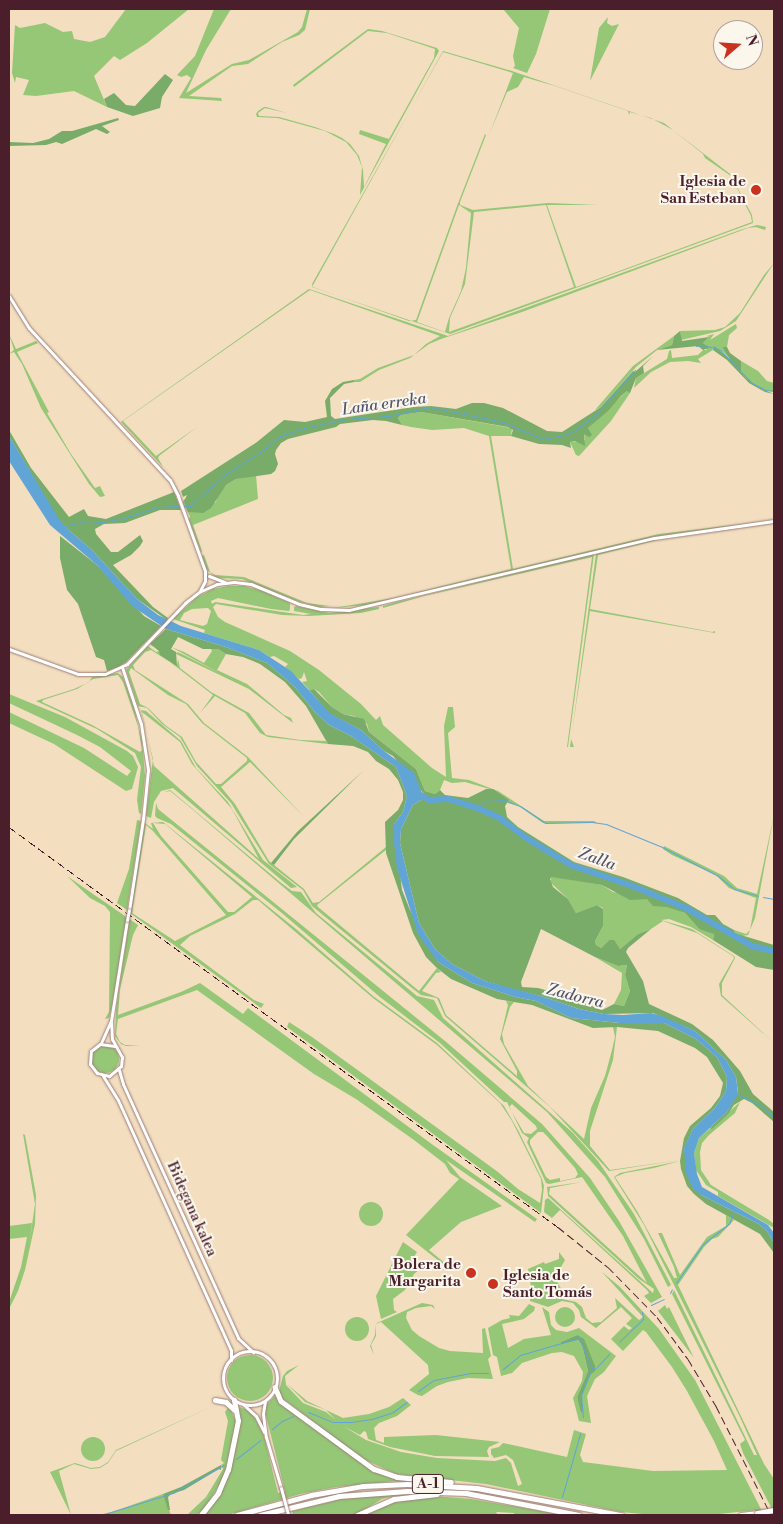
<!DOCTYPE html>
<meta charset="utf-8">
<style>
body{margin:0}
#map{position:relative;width:783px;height:1524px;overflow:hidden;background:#f3dec0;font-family:"Libre Bodoni",serif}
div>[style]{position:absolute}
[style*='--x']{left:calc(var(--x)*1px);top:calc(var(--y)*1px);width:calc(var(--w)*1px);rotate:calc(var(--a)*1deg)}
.green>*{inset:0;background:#95c777}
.round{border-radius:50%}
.forest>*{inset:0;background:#78ac68}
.water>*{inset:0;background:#61a5d6}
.stream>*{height:1px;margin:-0.5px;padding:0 0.5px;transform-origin:0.5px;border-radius:0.5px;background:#61a5d6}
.river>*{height:5.5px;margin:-2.75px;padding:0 2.75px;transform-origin:2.75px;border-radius:2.75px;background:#61a5d6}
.roads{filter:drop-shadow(0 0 1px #9e7e76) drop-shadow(0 0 1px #9e7e76)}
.minor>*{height:3px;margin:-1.5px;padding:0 1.5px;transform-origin:1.5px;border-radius:1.5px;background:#fff}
.minor>.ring{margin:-1.5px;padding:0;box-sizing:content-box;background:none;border:3px solid #fff;border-radius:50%}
.highway>*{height:4.5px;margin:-2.25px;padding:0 2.25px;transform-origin:2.25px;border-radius:2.25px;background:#fff}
.rail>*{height:1px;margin-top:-0.5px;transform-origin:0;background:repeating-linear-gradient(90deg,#4a1f2b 0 8px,transparent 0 12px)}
.bridges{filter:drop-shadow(0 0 1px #9e7e76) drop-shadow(0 0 1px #9e7e76)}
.minor-bridge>*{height:3px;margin:-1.5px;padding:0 1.5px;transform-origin:1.5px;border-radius:1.5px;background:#fff}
.highway-bridge>*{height:4.5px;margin:-2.25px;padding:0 2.25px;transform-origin:2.25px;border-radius:2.25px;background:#fff}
.dots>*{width:14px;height:14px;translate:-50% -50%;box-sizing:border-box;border:2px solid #fbf7ec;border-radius:50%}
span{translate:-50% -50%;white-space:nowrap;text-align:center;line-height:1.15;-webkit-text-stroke:4px #fbf7ec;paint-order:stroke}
.shield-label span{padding:1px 4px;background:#fbf7ec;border:1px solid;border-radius:4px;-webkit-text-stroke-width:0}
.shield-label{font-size:14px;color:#4a1f2b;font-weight:700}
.poi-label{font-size:15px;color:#4a1f2b;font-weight:700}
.right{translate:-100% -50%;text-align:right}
.left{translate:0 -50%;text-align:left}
.street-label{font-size:15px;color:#4a1f2b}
.water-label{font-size:16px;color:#53556f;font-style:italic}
.frame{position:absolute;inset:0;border:10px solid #4a1f2b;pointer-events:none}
.north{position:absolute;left:713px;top:20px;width:50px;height:50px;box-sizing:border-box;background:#fbf7ec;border:1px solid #b4a19f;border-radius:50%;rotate:71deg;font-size:14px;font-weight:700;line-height:20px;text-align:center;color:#4a1f2b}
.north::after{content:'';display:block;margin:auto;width:18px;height:22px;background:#c8321e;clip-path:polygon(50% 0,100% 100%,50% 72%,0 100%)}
</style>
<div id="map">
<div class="green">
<i style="clip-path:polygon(126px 9px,189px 9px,147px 43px,120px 60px,114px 56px,94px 76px,107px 107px,74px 91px,36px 96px,23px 95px,29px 80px,16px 77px,15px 83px,12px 73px,15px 25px,20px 28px,45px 23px,63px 32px,72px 31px,74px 39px,90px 42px,105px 37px)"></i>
<i style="clip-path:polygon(214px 9px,231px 9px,206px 50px,186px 93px,232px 64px,249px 60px,298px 32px,302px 27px,307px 9px,310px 9px,305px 30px,299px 35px,282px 42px,248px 64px,232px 66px,189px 96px,221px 98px,222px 101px,179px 98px,191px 78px,187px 75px,181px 77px,177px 75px,195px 56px)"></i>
<i style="clip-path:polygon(503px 9px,550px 9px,536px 54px,527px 73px,513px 68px,515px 66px,513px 56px,519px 28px)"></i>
<i style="clip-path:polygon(608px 17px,607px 23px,612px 26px,619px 24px,590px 81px,599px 28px)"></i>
<i style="clip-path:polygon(368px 29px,382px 31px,437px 48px,439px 51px,360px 195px,362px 167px,357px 155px,346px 142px,325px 131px,278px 118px,257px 117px,256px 114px,258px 111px,264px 107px,266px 107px,287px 113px,265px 108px,258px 113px,259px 116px,279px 117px,315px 127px,334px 134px,342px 138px,350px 144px,359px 156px,363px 170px,364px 187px,386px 144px,359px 134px,360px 130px,389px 139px,434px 58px,435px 49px,387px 33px,368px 31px,294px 87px,293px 85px)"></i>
<i style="clip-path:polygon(evenodd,443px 51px,512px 71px,664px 123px,730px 174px,752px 215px,753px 223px,450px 334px,312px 287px,443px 51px,443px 52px,513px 73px,489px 135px,507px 92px,518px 87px,524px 77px,555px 86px,628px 111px,629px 115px,630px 112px,651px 118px,673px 130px,703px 154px,705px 158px,731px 176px,751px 216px,752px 222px,576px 287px,547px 205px,598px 205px,548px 203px,473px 210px,460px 205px,460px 202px,486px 135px,485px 134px,457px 206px,416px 320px,409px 321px,313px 287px,312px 284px,443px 52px,443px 51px,459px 205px,471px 213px,466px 268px,461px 291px,449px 318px,445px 332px,417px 322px,459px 205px,443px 51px,546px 205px,574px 287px,449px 332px,450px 318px,465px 284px,474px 212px,546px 205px)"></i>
<i style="clip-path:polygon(757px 225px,766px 227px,765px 230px,756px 227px,748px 228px,522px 312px,441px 339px,429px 344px,410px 358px,379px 370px,360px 382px,354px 382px,354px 380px,360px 379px,378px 368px,414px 355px,426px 344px,440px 336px,310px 290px,123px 421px,156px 456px,197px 427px,159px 456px,158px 458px,163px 467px,121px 422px,309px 289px,448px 336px,740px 230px)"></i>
<i style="clip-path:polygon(774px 263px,736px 321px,720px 331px,681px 340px,680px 331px,715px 330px,725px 327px,740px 313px,764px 275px)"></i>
<i style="clip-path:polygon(736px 324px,737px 328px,729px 335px,727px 347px,724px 347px,730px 359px,723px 352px,712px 348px,713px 350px,698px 359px,701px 363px,688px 361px,670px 362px,651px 372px,634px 388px,636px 378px,667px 359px,669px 351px,671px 350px,672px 358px,698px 355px,703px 350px,707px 350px,703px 343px,709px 337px,707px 336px,714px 334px,710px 340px)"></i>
<i style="clip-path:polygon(9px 334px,16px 349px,36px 341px,38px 343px,17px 352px,49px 412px,47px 413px,71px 454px,95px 488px,100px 486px,105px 496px,100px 497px,89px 484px,41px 408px,22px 364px,14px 352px,9px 354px,14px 350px)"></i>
<i style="clip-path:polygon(674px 336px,672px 345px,657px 350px,636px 367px,601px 407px,595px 410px,633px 366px)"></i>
<i style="clip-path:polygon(741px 361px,758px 371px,767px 381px,774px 383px,774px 392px,762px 389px,746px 378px,741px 372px)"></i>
<i style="clip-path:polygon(628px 390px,630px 393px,611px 421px,579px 456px,576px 455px,570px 442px,579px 441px,581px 444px,585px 440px,584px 434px,589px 431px,588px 428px)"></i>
<i style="clip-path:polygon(421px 412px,512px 428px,511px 436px,491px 436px,513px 569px,659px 534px,774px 520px,659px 536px,366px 605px,333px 608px,394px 598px,511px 569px,489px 436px,464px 428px,432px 430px,411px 427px,402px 425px,398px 418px,401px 415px)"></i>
<i style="clip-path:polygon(256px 475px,258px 499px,193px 525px,202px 551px,201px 552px,189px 520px,190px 516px,182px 502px,185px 499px,189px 512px,194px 512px,216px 502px,217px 496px,226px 485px,236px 479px)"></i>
<i style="clip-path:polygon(774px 523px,662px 539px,598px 555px,590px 609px,712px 632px,715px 631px,715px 633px,590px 611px,571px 739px,574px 747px,570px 747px,596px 554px,663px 538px)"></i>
<i style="clip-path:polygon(594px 554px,568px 747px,567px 747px,592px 557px,424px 596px,383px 608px,383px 606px,397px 602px)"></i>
<i style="clip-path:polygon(204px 555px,210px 572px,215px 575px,244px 577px,307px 603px,330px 606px,319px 607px,300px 602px,242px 579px,217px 578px,207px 570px,202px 556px)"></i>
<i style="clip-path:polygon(evenodd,228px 586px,244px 586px,260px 590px,290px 603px,290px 609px,289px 611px,271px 609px,218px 598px,211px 601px,212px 604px,215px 602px,303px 615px,311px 614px,294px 611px,294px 607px,296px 606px,329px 613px,379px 607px,379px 609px,361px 613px,309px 616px,282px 615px,216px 604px,213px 607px,218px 617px,225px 622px,290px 651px,319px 670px,361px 704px,376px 720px,380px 716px,383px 725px,432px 768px,446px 777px,444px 726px,448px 707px,453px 707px,455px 727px,448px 733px,452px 778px,469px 780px,498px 791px,544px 821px,594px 821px,597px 823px,543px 823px,519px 806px,508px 803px,508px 800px,493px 790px,465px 782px,452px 783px,444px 780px,440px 790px,435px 794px,425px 791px,416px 769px,369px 732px,367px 724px,354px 716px,343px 714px,332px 707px,319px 692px,314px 689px,309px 690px,302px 682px,307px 681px,304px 672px,302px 678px,299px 679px,285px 667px,288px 664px,274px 656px,270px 657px,259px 650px,204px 633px,205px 630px,173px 619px,197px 597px,213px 589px,228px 586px,208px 608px,211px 611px,207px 624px,203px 626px,180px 620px,184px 613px,192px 609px,208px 608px)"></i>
<i style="clip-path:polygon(evenodd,148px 646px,156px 652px,159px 651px,177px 665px,178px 659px,180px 668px,211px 692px,249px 713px,266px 735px,300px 740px,326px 741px,328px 744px,268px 737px,260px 733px,245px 713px,215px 696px,200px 713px,213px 695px,170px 662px,151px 650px,145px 652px,133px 665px,135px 670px,188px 704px,204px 723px,248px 757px,305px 818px,250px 762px,221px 787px,235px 804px,269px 861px,304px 889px,313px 903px,319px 902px,386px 847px,386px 850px,317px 905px,318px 907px,419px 991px,437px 968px,441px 972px,436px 973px,422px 991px,439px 998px,446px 1015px,517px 1076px,517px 1071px,500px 1039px,508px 1005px,506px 1001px,514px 1002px,510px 1007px,502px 1034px,504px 1044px,528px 1086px,584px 1139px,591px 1108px,605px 1076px,612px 1050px,615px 1037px,613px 1027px,617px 1027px,613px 1060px,590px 1131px,590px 1146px,610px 1170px,680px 1160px,609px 1171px,550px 1107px,445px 1016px,437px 998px,421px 995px,412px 988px,312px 906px,303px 890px,269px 864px,231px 803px,197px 766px,180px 737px,162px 724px,147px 708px,138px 706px,126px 670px,148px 646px,131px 668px,168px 695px,186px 704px,202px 723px,247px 758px,247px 761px,221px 784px,216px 784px,196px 762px,182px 737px,165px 725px,148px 708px,140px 704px,129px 672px,131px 668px)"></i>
<i style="clip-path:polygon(171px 647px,184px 652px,204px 663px,212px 651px,211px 649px,218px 649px,226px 654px,217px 670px,247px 684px,284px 715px,291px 718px,293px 723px,249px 689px,176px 654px,177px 652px,182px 654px,221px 674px)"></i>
<i style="clip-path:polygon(evenodd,118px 673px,123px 677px,134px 708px,142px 741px,145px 776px,141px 814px,139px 813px,137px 800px,141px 767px,135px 753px,97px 729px,36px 701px,74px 689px,89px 682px,92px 677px,118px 673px,118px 675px,123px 682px,138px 726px,142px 750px,140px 752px,92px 725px,42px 702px,43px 700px,77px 689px,93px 679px,118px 675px)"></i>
<i style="clip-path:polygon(9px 694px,65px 717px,127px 751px,133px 756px,138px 767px,132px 789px,126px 791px,54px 744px,9px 723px,9px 712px,84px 748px,127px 776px,131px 771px,100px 747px,77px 735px,9px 703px)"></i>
<i style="clip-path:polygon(evenodd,141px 710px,146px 711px,181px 741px,196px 768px,228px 802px,263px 860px,297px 887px,291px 888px,173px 788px,161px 791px,154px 802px,151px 818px,146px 816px,153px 759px,141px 710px,142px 712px,180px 742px,192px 764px,232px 809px,259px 859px,154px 766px,142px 712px)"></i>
<i style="clip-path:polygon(170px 790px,280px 882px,292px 891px,301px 892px,316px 913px,417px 996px,434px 1000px,443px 1018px,573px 1133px,598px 1161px,634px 1214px,671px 1285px,668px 1287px,644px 1239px,605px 1177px,547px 1112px,192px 809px,170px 791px,164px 792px)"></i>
<i style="clip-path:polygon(evenodd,156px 803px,158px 809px,445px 1041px,542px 1124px,590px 1178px,619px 1221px,662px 1297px,651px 1303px,644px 1296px,649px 1293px,647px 1290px,560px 1210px,552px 1218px,544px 1212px,545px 1200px,548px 1198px,653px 1293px,654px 1289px,639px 1279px,548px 1196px,547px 1187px,582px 1182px,550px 1188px,549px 1194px,647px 1283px,623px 1236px,582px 1177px,549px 1184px,546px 1183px,527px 1142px,529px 1138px,522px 1133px,507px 1102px,504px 1102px,440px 1043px,380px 997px,283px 914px,171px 824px,157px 818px,155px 816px,156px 803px,512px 1104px,536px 1126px,537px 1129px,531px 1134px,524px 1133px,509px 1107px,512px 1104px,156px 803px,538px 1132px,543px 1132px,547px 1136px,575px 1168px,578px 1174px,575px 1178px,560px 1181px,560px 1178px,550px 1180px,546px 1177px,530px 1144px,530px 1140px,538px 1132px)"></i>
<i style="clip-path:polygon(774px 815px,755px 918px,748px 935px,742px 936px,734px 933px,734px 930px,746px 934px,750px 930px,756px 898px,729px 888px,716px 875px,672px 855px,663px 849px,664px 846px,724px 876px,737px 888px,757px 894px)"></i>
<i style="clip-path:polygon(137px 820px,141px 821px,127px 910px,117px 903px,129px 869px)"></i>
<i style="clip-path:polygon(evenodd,163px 822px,296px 929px,373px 996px,437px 1043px,504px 1106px,519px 1132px,542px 1179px,544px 1186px,541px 1213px,287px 1027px,289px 1022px,312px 1037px,498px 1172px,518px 1189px,540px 1203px,542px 1190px,541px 1179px,512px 1121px,500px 1103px,437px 1045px,373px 998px,258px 900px,253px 900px,235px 914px,190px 936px,180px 945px,254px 1000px,264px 1004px,261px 1008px,130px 913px,145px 823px,153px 829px,151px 823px,163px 822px,153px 823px,165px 824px,252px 897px,234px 912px,228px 912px,161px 836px,153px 823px,163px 822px,146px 825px,153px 831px,226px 915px,175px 941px,132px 913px,146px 825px)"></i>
<i style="clip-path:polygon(67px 876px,138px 925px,133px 935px,120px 989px,118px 1015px,181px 992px,200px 983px,243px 1014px,248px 1008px,433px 1145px,537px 1219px,535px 1222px,446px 1160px,460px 1177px,502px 1206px,461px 1222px,429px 1250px,446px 1264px,444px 1265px,406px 1235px,459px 1179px,450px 1173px,445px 1164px,414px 1140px,356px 1099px,314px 1074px,197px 990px,118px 1019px,116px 1034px,120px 1042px,125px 1045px,140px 1045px,126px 1046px,121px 1044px,115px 1036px,116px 1010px,129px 921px,126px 919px,112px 1006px,109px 1018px,105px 1019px,109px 1012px,110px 912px,105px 906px,90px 898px)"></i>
<i style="clip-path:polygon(552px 876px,602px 885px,613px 892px,647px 899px,685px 913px,699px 929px,711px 931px,714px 934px,713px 940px,691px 927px,669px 919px,661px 920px,692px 929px,734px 956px,735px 958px,722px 983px,722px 995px,774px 1043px,721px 996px,719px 984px,734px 958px,733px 956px,697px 933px,663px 921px,651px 929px,638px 934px,620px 949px,609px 940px,601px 948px,596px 945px,595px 941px,603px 926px,603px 908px,597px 905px,576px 913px,568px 899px,550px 882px)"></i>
<i style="clip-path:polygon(595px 957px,618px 966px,627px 965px,625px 975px,630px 991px,624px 1006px,614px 1004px,621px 990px,622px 973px)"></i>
<i class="round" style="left:91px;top:1045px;width:28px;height:28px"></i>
<i style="clip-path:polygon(740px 1102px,735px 1113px,709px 1135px,702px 1143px,700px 1152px,701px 1170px,711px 1185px,769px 1220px,774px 1224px,774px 1228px,718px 1196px,718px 1192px,706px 1185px,696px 1170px,694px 1153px,699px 1138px)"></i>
<i style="clip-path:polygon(23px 1134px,25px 1135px,36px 1195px,35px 1224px,25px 1270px,18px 1291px,9px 1309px,9px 1302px,21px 1267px,27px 1237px,9px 1239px,9px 1226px,32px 1223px,29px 1246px,35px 1204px)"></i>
<i style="clip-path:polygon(680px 1161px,654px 1168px,625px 1173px,615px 1177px,637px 1211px,674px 1278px,677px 1278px,674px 1267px,658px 1233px,662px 1233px,680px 1275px,707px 1237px,726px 1226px,726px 1215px,734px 1220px,718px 1237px,712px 1239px,704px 1247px,678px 1285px,764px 1464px,774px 1479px,774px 1513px,743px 1453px,740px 1444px,745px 1440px,672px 1294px,674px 1290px,754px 1455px,757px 1455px,739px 1415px,644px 1225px,614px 1177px,620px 1173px)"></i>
<i class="round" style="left:359px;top:1202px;width:24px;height:24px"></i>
<i style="clip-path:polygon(403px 1242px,417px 1252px,412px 1260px,420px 1269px,414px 1274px,405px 1290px,393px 1299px,394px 1310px,397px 1312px,381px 1319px,376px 1296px)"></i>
<i style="clip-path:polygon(559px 1252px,565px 1260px,555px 1278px,563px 1292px,562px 1299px,576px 1302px,582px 1307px,586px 1318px,592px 1323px,601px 1322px,617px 1308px,615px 1298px,639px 1320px,643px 1317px,602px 1272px,620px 1287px,659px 1329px,695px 1380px,764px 1515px,758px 1515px,756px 1510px,710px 1515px,653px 1515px,621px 1512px,486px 1484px,396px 1474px,363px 1459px,282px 1398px,279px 1391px,283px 1376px,287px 1371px,299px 1365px,285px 1376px,286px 1385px,303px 1403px,326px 1412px,336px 1420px,326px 1410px,305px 1402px,287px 1384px,307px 1401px,343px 1418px,369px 1414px,389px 1407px,403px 1398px,411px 1405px,397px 1416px,379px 1423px,374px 1428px,376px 1440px,384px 1443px,384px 1437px,436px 1435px,500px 1442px,489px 1447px,487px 1451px,489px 1457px,435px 1456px,390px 1447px,368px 1439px,366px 1432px,364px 1431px,360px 1435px,343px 1426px,366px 1440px,401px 1452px,437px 1458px,495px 1461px,506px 1458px,511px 1463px,518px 1486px,522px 1484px,513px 1460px,506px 1455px,494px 1458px,491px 1454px,491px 1449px,499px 1447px,503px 1443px,567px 1457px,574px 1430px,586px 1434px,580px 1455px,583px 1462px,653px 1471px,727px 1470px,714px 1441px,687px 1391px,672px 1367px,646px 1332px,643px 1330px,623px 1351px,611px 1339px,624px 1326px,629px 1330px,632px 1328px,626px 1324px,632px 1318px,621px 1307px,596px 1328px,581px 1317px,579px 1310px,573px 1303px,562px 1301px,548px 1307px,530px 1301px,531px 1287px,528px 1269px,544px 1262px,545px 1264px,559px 1259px)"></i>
<i style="clip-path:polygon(422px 1303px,433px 1305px,435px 1309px,431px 1306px,416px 1308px,407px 1312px,406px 1318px,412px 1330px,419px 1336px,439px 1348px,450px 1351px,483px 1353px,482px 1329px,485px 1328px,491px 1356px,488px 1359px,493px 1379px,468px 1378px,448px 1382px,437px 1386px,422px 1396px,418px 1395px,409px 1390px,429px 1374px,428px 1365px,381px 1322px,376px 1324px,376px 1336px,371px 1345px,374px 1355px,370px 1346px,375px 1335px,376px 1324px,377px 1323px)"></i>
<i style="clip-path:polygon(evenodd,529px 1304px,535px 1307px,534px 1311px,524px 1319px,502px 1324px,508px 1348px,524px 1339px,551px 1335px,542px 1307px,549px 1312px,551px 1325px,556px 1330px,567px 1332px,579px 1328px,616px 1356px,604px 1372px,595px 1379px,587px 1396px,591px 1423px,579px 1421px,573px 1398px,582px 1381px,583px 1372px,574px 1356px,562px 1352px,552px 1353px,522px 1363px,512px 1373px,501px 1376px,497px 1357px,493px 1355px,488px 1328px,502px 1320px,510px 1318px,509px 1315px,519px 1316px,529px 1304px,577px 1335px,593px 1363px,582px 1396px,583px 1411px,581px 1412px,577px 1397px,588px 1371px,582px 1345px,578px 1340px,561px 1342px,577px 1335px)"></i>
<i style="clip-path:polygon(665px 1305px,667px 1309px,669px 1307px,694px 1358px,658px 1311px)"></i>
<i class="round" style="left:555px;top:1307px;width:20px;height:20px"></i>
<i class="round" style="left:345px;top:1317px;width:24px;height:24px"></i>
<i class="round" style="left:227px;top:1355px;width:46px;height:46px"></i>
<i style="clip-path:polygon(275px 1396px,362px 1463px,407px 1480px,336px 1487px,300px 1494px,228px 1515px,203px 1515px,215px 1502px,226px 1480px,238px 1436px,239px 1407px,245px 1409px,254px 1416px,264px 1436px,278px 1493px,285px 1491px,265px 1412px,267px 1404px)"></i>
<i style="clip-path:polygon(213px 1406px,116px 1451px,108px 1463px,100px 1468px,91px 1469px,74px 1464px,59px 1471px,71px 1515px,50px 1472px,75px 1463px,91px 1468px,100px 1467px,108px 1462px,116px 1450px)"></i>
<i style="clip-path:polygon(229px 1406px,236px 1421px,224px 1477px,205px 1508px,197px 1515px,187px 1515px,206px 1497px,223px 1469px,221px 1465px,224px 1463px,221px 1460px,228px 1421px,225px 1412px)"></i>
<i class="round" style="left:81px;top:1437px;width:24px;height:24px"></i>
<i style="clip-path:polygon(404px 1493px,382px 1499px,355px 1515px,293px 1515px,292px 1511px,346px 1498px)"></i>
<i style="clip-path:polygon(163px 1494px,171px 1515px,98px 1515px,112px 1512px)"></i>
<i style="clip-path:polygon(432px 1496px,471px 1499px,564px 1515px,515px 1515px,514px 1513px,496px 1512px,498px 1515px,362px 1515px,398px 1500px)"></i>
</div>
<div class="forest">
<i style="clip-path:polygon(165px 74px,173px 80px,162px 97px,160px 108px,133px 116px,107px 107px,104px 99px,114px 93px,126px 105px,135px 106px)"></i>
<i style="clip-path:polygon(118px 118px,119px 120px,102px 126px,110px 132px,107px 134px,96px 129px,62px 144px,56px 142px,46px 145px,9px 146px,9px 142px,33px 143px,49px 139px,62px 131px,72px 131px)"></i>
<i style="clip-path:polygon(680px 331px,682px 341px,709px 337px,703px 343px,709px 348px,703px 350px,698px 346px,657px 350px,672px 345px,674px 336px)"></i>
<i style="clip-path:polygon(714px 346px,730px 359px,724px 350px,723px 347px,727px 347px,730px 353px,741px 361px,741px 372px,746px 378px,762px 389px,774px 394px,765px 392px,749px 383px,727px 360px,713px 350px)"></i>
<i style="clip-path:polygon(653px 356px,643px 366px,644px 373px,636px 378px,630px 393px,627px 391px,621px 396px,608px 411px,588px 428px,592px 435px,589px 437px,584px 434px,585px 446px,575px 441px,570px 442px,571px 448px,562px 445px,539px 444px,511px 436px,513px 430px,508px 427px,421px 412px,401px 415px,398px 418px,402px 425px,386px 421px,373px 420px,340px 424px,336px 427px,288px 439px,281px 443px,276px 450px,275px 454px,278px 464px,275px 471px,271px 474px,236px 479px,226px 485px,211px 508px,203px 513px,188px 512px,184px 501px,187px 495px,183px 497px,181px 491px,257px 442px,284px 420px,305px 422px,327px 417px,325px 401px,332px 389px,343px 382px,354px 380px,354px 382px,344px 384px,330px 398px,331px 416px,335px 419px,414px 407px,431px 406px,456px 409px,472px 403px,484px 403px,503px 408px,547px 431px,562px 432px,601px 407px,633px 371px,635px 372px)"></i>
<i style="clip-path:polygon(9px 430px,31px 468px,69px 517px,84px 509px,88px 516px,106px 519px,174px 492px,181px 510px,160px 510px,125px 523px,104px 524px,95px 529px,96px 534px,111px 552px,118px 552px,140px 535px,143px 541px,140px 546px,131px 555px,113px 565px,153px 607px,168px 618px,167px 620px,137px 599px,92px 550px,71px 532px,58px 519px,9px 436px)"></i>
<i style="clip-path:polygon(60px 536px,97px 565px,144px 616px,161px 626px,126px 662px,118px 667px,107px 671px,104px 660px,96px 657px,78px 604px,67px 590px,60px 558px)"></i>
<i style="clip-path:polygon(166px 629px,226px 647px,267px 663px,295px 687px,314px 711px,329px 725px,351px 736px,396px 767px,407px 796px,403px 812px,394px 824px,402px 890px,410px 910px,438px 962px,472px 983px,515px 997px,536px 1001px,571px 1018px,620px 1023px,664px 1023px,696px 1039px,717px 1057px,727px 1077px,726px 1091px,715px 1108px,693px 1129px,684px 1149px,701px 1195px,759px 1224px,767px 1231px,774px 1243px,774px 1253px,760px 1234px,706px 1204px,694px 1194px,687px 1186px,681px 1169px,680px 1161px,684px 1138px,690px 1126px,711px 1108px,720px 1096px,723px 1083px,707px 1057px,695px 1048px,658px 1031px,617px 1027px,593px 1028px,532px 1005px,497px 999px,451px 979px,437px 968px,426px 957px,413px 933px,386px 853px,385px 822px,398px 810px,403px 800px,403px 792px,398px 780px,389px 769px,376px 761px,368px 752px,353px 746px,328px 744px,306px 706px,285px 682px,260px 664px,243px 657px,226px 654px,218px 649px,203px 649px,178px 637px,171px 649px,176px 652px,177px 666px,160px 655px,159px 651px,150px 644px)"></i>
<i style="clip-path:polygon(evenodd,314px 689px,332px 707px,343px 714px,364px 719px,369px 732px,416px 769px,425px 791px,435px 794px,440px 790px,445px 795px,468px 798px,486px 789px,493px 789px,509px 800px,505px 806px,507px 817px,518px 827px,574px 862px,623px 877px,678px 898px,707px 915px,715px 915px,723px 924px,734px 930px,734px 933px,774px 945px,774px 970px,756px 967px,713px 940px,714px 934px,699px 929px,685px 913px,667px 907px,653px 906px,647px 899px,630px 900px,602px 885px,552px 877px,550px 879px,553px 887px,568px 899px,576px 913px,597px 905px,603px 909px,603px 926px,595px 941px,596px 945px,601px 948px,609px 940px,614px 940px,620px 949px,638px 934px,651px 929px,628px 948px,626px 952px,643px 981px,649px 1004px,692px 1024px,713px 1040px,740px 1071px,753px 1094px,774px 1112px,774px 1122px,752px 1103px,744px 1099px,734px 1105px,728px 1114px,712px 1129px,710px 1128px,727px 1112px,738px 1092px,736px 1077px,726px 1060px,695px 1031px,653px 1013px,604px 1014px,579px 1009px,544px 997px,508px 988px,485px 981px,452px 964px,435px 949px,419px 923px,400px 843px,401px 829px,413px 805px,421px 800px,424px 794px,393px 756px,384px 751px,361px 730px,330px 714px,309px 690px,314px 689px,541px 929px,595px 957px,618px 966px,627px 965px,625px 975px,630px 991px,624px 1006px,614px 1004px,602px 1010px,566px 996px,538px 988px,522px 987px,521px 982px,541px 929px)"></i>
<i style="clip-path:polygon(364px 770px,294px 839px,274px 865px,271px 863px,297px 832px)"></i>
<i style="clip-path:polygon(577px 1335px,584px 1339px,595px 1366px,595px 1371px,590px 1375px,582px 1396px,583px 1411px,581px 1413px,577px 1397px,588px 1371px,582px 1345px,578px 1340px,561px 1344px,561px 1342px)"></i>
<i style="clip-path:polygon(221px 1465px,221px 1470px,219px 1469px,184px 1490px,171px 1494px,168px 1497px,170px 1510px,168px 1510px,163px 1494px,181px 1487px)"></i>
</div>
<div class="water">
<i style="clip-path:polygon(9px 436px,59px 519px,71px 532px,92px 550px,137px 599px,158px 615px,181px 626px,259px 650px,291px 671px,331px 714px,361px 730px,384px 751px,414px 773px,424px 798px,413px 805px,401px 829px,400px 843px,419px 923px,435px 949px,452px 964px,485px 981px,544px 997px,579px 1009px,604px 1014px,623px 1015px,651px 1013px,662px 1016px,695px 1031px,726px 1060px,736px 1077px,738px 1094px,727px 1112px,699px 1138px,694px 1153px,697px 1174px,702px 1187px,768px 1225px,774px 1233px,774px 1243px,767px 1231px,759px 1224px,701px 1195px,692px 1187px,686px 1173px,684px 1148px,693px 1129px,715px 1108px,726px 1091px,727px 1077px,717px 1057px,696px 1039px,664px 1023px,620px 1023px,571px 1018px,536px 1001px,515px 997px,472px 983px,438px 962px,418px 934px,397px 868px,393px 834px,394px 824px,403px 812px,407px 796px,396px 767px,351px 736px,329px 725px,314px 711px,295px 687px,267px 663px,226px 647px,166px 629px,132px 606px,97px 565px,50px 525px,9px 461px)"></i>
</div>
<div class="stream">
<i style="--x:696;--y:346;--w:8;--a:-7"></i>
<i style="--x:704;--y:345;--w:17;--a:17"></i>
<i style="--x:720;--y:350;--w:46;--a:45.9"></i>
<i style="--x:752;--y:383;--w:16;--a:27"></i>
<i style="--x:766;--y:390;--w:8;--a:7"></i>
<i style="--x:183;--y:506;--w:7;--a:0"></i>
<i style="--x:190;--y:506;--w:50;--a:-41.7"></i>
<i style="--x:227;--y:473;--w:45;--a:-32.3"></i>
<i style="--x:265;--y:449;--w:20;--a:-41"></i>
<i style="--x:280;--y:436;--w:25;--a:-18"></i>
<i style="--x:304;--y:428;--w:43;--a:-12.1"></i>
<i style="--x:346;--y:419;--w:43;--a:-4"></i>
<i style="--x:389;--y:416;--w:42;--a:-12.4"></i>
<i style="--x:430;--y:407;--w:75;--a:11.6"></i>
<i style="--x:503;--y:422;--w:43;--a:23"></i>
<i style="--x:543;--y:439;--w:21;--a:-11"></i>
<i style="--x:564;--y:435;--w:11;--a:-22"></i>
<i style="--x:574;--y:431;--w:25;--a:-37"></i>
<i style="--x:594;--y:416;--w:62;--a:-48.3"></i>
<i style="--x:64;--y:526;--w:24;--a:-12"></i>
<i style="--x:87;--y:521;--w:15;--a:4"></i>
<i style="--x:102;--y:522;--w:19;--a:-9"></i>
<i style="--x:121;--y:519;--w:39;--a:-18"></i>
<i style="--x:158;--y:507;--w:21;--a:-3"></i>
<i style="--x:478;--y:808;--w:13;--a:-42"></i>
<i style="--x:488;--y:799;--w:16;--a:4"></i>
<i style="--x:504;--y:800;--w:17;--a:21"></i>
<i style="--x:520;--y:806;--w:30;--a:34"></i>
<i style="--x:545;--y:823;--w:47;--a:-1.2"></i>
<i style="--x:592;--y:822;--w:14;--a:8"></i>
<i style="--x:606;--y:824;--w:58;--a:22.2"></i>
<i style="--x:660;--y:846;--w:65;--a:27.3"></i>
<i style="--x:718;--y:876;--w:21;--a:39"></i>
<i style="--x:734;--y:889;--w:25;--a:16"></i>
<i style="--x:763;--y:897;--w:11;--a:10"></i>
<i style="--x:737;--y:1094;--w:25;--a:26"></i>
<i style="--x:760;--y:1105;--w:18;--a:41"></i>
<i style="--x:676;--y:1283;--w:47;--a:-55.3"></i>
<i style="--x:703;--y:1244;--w:33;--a:-38"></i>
<i style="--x:729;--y:1224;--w:14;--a:-69"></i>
<i style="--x:670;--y:1293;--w:4;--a:-63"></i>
<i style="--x:651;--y:1305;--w:14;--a:-25"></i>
<i style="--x:619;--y:1342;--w:33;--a:-44"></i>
<i style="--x:643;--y:1319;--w:7;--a:-98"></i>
<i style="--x:503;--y:1369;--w:22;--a:-39"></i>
<i style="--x:520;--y:1355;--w:61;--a:-16.1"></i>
<i style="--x:579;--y:1338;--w:33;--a:67"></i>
<i style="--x:592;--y:1368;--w:3;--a:18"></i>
<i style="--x:595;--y:1369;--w:21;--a:-47"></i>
<i style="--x:418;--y:1391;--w:19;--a:-35"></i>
<i style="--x:434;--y:1380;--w:37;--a:-11"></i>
<i style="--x:470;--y:1373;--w:18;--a:0"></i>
<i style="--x:308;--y:1412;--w:27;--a:22"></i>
<i style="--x:333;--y:1422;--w:18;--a:0"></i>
<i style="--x:351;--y:1422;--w:21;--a:-8"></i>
<i style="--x:372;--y:1419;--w:22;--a:-18"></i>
<i style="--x:393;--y:1412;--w:17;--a:-36"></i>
<i style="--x:583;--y:1417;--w:22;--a:-95"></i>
<i style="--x:581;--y:1395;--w:29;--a:-68"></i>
<i style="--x:272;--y:1429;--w:13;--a:-39"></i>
<i style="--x:282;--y:1421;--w:12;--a:-24"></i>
<i style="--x:236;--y:1459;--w:31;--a:-38"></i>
<i style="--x:562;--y:1497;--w:66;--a:-74.1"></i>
<i style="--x:101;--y:1515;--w:75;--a:-17"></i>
<i style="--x:173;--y:1493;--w:58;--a:-28.8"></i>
</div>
<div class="river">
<i style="--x:419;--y:794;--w:13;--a:29"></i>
<i style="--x:430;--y:800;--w:18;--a:-3"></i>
<i style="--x:448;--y:799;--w:31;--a:17"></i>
<i style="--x:478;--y:808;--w:24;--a:24"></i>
<i style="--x:500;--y:818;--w:31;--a:37"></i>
<i style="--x:525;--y:837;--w:54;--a:31.3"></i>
<i style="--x:571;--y:865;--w:65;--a:18.7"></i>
<i style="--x:633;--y:886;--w:60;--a:22.7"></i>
<i style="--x:688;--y:909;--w:74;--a:30"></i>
<i style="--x:752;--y:946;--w:23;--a:13"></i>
</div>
<div class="roads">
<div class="minor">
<i style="--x:9;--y:296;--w:38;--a:58"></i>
<i style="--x:29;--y:328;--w:207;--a:47.2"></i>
<i style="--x:170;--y:480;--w:18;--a:63"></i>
<i style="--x:178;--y:496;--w:80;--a:70.2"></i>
<i style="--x:205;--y:571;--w:10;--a:90"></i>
<i style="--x:205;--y:581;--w:11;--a:117"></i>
<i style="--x:209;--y:576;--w:17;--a:21"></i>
<i style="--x:9;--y:649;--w:73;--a:19.9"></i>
<i style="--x:78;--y:674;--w:27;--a:0"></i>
<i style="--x:105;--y:674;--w:24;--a:-24"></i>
<i style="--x:127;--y:664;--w:84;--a:-46.4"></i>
<i style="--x:185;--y:603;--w:18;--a:-38"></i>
<i style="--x:199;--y:592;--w:20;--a:-24"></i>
<i style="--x:217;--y:584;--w:17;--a:-7"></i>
<i style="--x:234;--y:582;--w:17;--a:7"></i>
<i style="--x:251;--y:584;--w:52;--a:22.6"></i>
<i style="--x:299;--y:604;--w:23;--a:13"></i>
<i style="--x:321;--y:609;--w:28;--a:2"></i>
<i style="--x:349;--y:610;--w:313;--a:-13.3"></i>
<i style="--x:654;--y:538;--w:121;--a:-8.1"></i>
<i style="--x:122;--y:667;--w:60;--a:71.6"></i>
<i style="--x:141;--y:724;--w:47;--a:81.3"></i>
<i style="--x:148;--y:770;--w:49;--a:95.8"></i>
<i style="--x:143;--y:819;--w:92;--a:98.7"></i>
<i style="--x:111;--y:1021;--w:18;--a:87"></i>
<i style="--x:112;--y:1039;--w:21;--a:61"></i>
<i style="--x:122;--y:1057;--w:9;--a:96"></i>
<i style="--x:121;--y:1066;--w:16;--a:140"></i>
<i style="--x:109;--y:1076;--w:12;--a:-166"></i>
<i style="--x:97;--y:1073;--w:11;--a:-128"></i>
<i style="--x:90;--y:1064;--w:13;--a:-86"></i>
<i style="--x:91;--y:1051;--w:11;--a:-38"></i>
<i style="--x:100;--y:1044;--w:15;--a:8"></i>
<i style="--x:101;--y:1043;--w:24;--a:-66"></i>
<i style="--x:111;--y:1021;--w:102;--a:-81"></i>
<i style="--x:119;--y:1070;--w:15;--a:74"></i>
<i style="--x:123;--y:1084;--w:279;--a:65.6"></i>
<i style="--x:238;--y:1338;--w:21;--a:43"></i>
<i style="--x:103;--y:1076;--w:28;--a:58"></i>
<i style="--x:118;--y:1100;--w:250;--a:65.7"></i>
<i style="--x:221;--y:1328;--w:24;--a:66"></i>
<i style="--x:231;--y:1350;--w:10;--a:90"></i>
<i class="ring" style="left:223px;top:1351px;width:51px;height:51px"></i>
<i style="--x:265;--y:1401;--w:13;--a:99"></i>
<i style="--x:263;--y:1414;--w:23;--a:83"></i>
<i style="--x:266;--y:1437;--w:53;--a:73.6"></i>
<i style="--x:244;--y:1405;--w:16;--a:43"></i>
<i style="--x:256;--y:1416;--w:18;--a:63"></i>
</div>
<div class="highway">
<i style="--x:275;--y:1387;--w:15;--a:67"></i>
<i style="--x:281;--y:1401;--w:115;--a:36.2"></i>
<i style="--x:374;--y:1469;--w:24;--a:19"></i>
<i style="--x:397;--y:1477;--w:54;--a:5.3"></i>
<i style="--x:215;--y:1400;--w:11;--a:10"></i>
<i style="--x:226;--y:1402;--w:12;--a:42"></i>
<i style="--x:201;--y:1515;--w:28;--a:-52"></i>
<i style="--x:218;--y:1493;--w:25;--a:-67"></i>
<i style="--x:228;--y:1470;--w:50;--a:-78.5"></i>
<i style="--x:238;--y:1421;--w:21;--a:-101"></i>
<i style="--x:237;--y:1515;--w:77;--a:-15.1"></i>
<i style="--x:311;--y:1495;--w:53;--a:-9.8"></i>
<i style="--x:363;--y:1486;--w:44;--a:-2.6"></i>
<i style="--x:407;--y:1484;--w:70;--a:3.3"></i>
<i style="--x:477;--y:1488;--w:147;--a:10.6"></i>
<i style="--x:260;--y:1515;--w:81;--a:-13.5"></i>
<i style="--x:339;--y:1496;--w:68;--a:-4.2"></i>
<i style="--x:407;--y:1491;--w:59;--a:1.9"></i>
<i style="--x:466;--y:1493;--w:115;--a:11"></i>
<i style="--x:357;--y:1515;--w:40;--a:-23.4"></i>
<i style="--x:394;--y:1499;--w:43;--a:-6.6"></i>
<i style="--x:741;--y:1515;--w:16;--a:-7"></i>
</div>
</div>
<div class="rail">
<i style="--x:9;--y:827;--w:679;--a:36.08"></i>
<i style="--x:558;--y:1227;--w:64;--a:38.7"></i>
<i style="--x:608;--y:1267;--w:70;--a:45.6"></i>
<i style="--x:657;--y:1317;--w:52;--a:53.6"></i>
<i style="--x:688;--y:1359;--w:55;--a:59.2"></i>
<i style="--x:716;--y:1406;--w:122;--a:63.2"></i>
</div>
<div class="bridges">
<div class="minor-bridge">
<i style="--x:127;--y:920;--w:10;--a:-79"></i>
<i style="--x:281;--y:1488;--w:28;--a:75"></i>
</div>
<div class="highway-bridge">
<i style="--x:757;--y:1513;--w:17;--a:-10"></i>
</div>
</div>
<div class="dots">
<i style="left:756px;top:190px;background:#c8321e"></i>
<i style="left:471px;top:1273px;background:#c8321e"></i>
<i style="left:493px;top:1284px;background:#c8321e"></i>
</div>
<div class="shield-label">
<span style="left:428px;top:1484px">A-1</span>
</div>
<div class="poi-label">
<span class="right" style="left:746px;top:190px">Iglesia de<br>San Esteban</span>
<span class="right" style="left:461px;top:1273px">Bolera de<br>Margarita</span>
<span class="left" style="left:503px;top:1284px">Iglesia de<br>Santo Tomás</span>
</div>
<div class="street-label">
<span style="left:192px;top:1209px;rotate:66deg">Bidegana kalea</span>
</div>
<div class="water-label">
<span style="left:384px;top:404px;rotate:-8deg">Laña erreka</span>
<span style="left:597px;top:859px;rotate:20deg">Zalla</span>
<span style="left:575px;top:996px;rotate:14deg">Zadorra</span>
</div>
<div class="frame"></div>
<div class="north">N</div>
</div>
